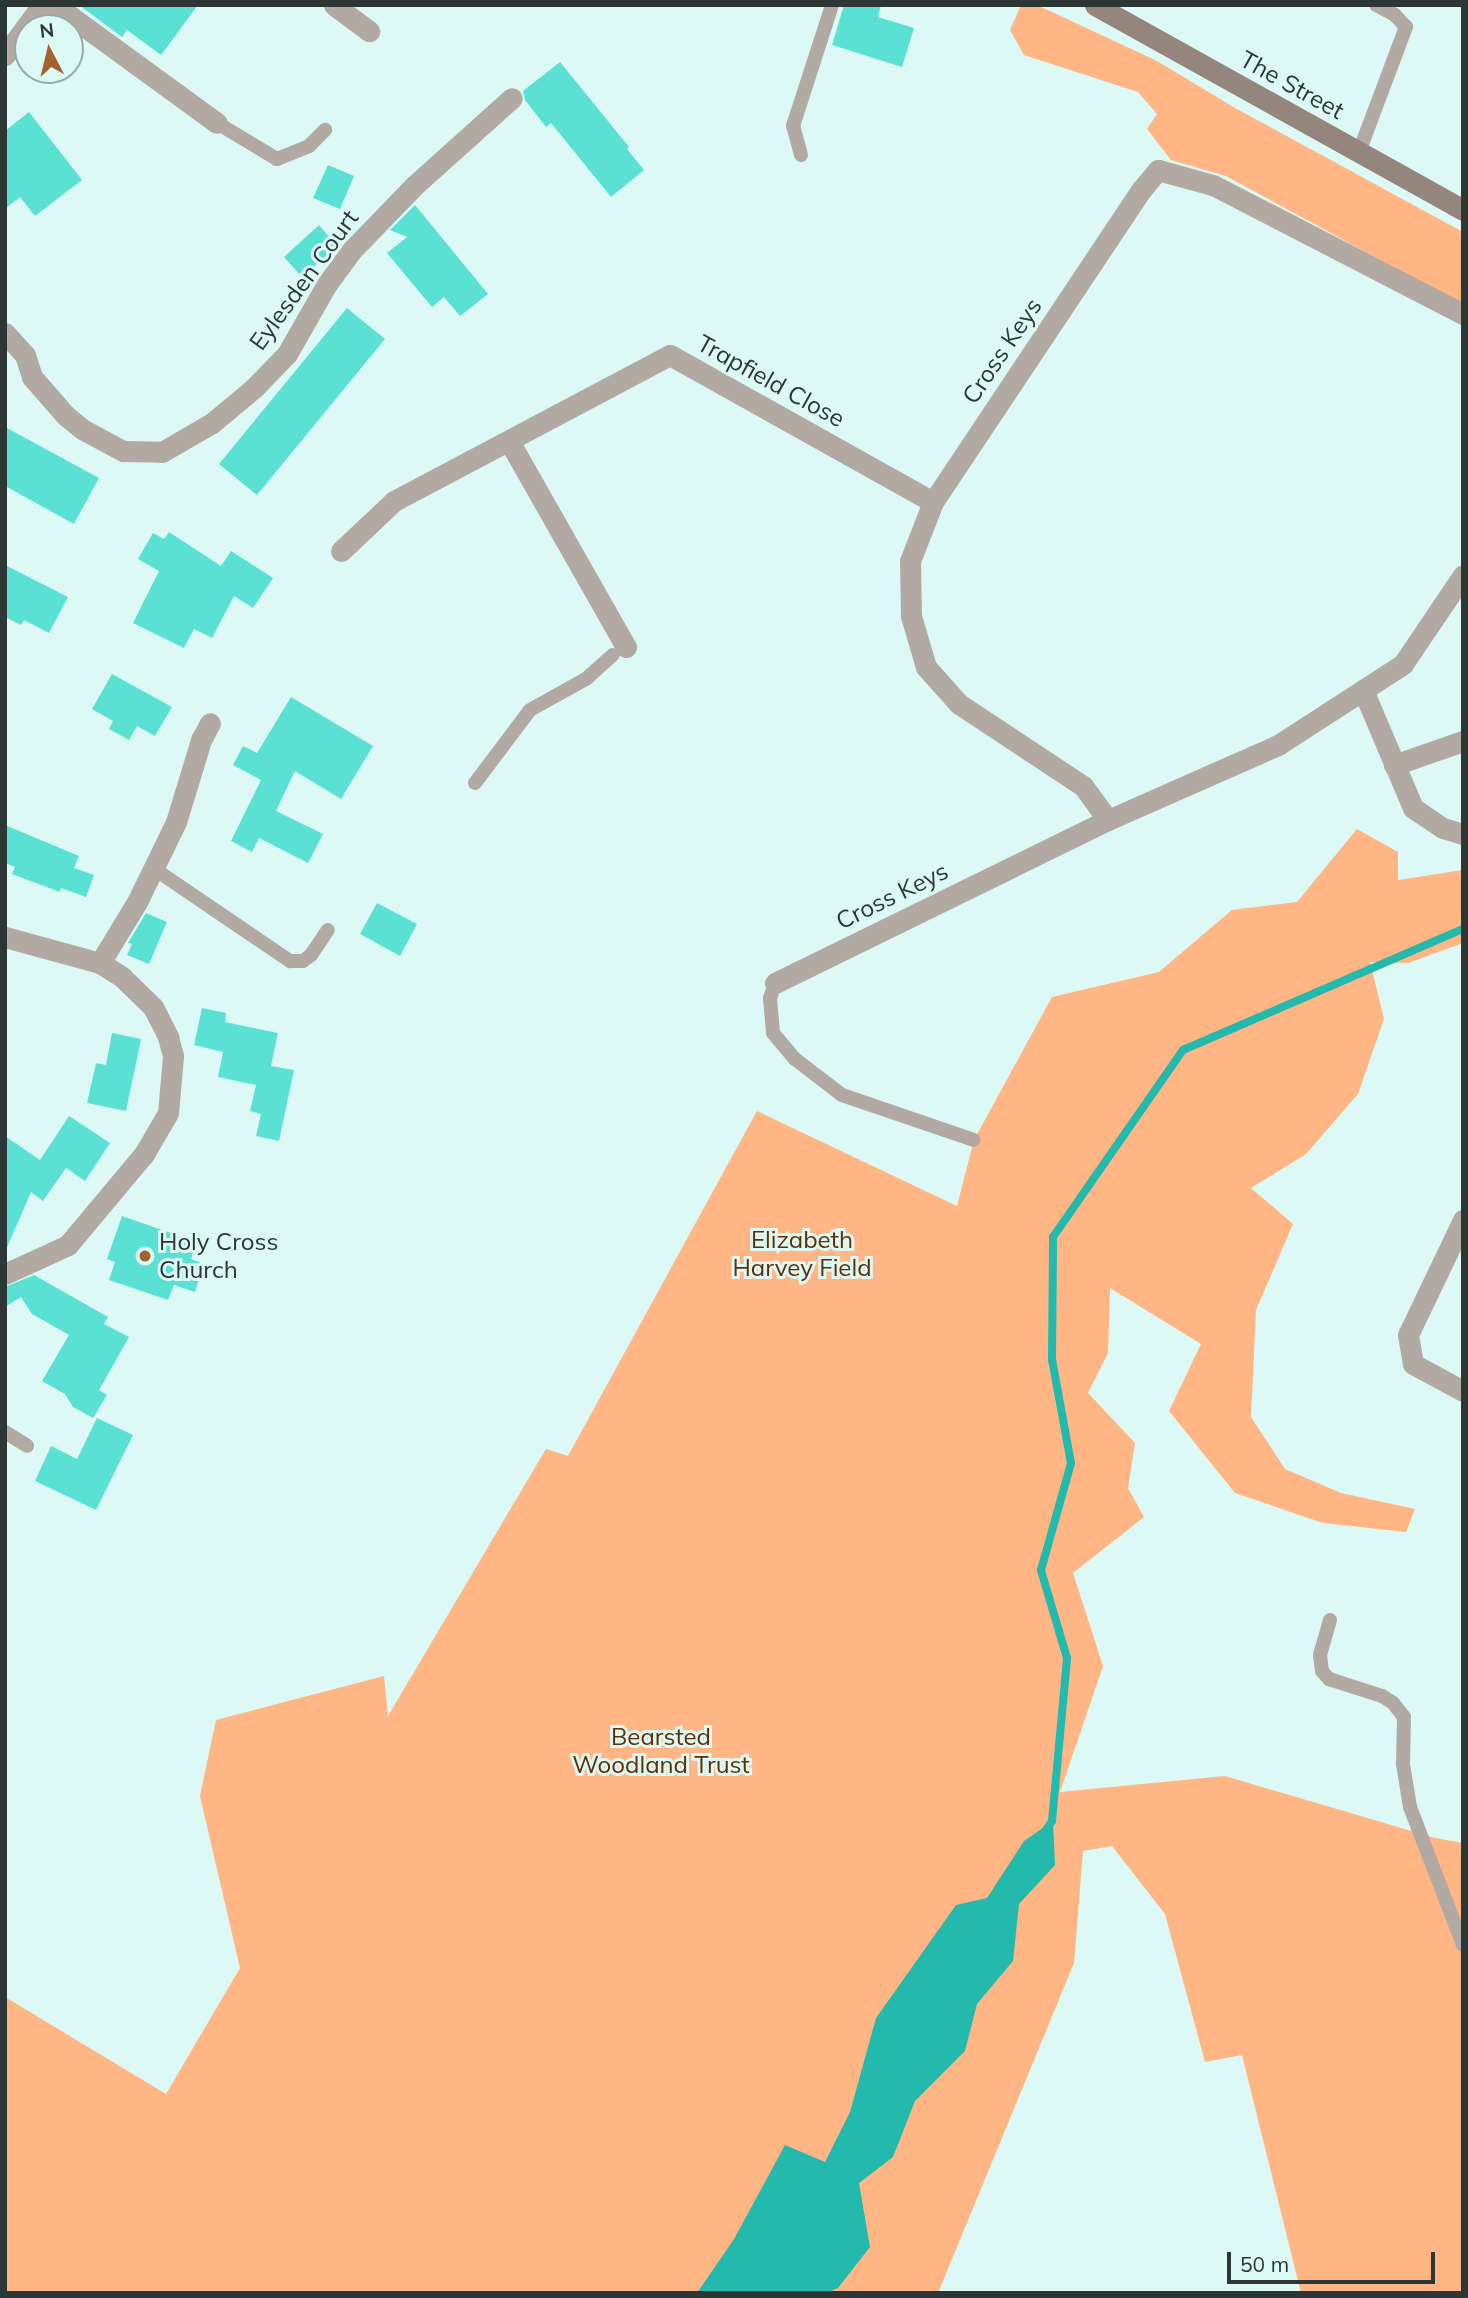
<!DOCTYPE html>
<style>
body{margin:0}
#map{position:relative;width:1468px;height:2298px;overflow:hidden;background:#dcf9f5;font-family:Mulish,sans-serif}
div>[style]{position:absolute}
[style*='--x']{left:calc(var(--x)*1px);top:calc(var(--y)*1px);width:calc(var(--w)*1px);rotate:calc(var(--a)*1deg)}
.green>*{inset:0;background:#ffb684}
.water>*{inset:0;background:#23b9ad}
.stream>*{height:8px;margin:-4px;padding:0 4px;transform-origin:4px;border-radius:4px;background:#23b9ad}
.building>*{inset:0;background:#5be1d4}
.lane>*{height:14px;margin:-7px;padding:0 7px;transform-origin:7px;border-radius:7px;background:#b3a9a3}
.street>*{height:21px;margin:-10.5px;padding:0 10.5px;transform-origin:10.5px;border-radius:10.5px;background:#b3a9a3}
.secondary>*{height:21px;margin:-10.5px;padding:0 10.5px;transform-origin:10.5px;border-radius:10.5px;background:#94867d}
.dots>*{width:19px;height:19px;translate:-50% -50%;box-sizing:border-box;border:4px solid #dcf9f5;border-radius:50%}
span{translate:-50% -50%;white-space:nowrap;text-align:center;line-height:1.15;-webkit-text-stroke:6px #dcf9f5;paint-order:stroke}
.street-label{font-size:24px;color:#2b3635}
.park-label{font-size:24px;color:#602e02}
.poi-label{font-size:24px;color:#2b3635}
.left{translate:0 -50%;text-align:left}
.frame{position:absolute;inset:0;border:7px solid #2b3635;pointer-events:none}
.north{position:absolute;left:14px;top:14px;width:70px;height:70px;box-sizing:border-box;background:#dcf9f5;border:2px solid #95aba8;border-radius:50%;rotate:353deg;font-size:19px;font-weight:700;line-height:28px;text-align:center;color:#2b3635}
.north::after{content:'';display:block;margin:auto;width:24px;height:32px;background:#a56231;clip-path:polygon(50% 0,100% 100%,50% 72%,0 100%)}
.scale{position:absolute;left:1227px;top:2252px;width:208px;height:32px;box-sizing:border-box;border:4px solid #2b3635;border-top:0;padding-left:9px;font-size:21px;line-height:24px;white-space:nowrap;color:#2b3635;-webkit-text-stroke:5px #dcf9f5;paint-order:stroke}
</style>
<div id="map">
<div class="green">
<i style="clip-path:polygon(1021px 5px,1037px 5px,1157px 61px,1235px 108px,1463px 232px,1463px 305px,1226px 176px,1171px 160px,1147px 129px,1157px 114px,1138px 92px,1024px 55px,1010px 30px)"></i>
<i style="clip-path:polygon(1357px 829px,1398px 852px,1398px 880px,1463px 870px,1463px 943px,1408px 963px,1370px 962px,1384px 1019px,1358px 1094px,1306px 1154px,1251px 1188px,1293px 1224px,1256px 1310px,1251px 1417px,1285px 1469px,1341px 1493px,1415px 1509px,1406px 1532px,1323px 1523px,1235px 1493px,1169px 1411px,1201px 1344px,1110px 1288px,1108px 1353px,1088px 1393px,1135px 1443px,1128px 1488px,1144px 1517px,1073px 1573px,1103px 1666px,1060px 1792px,1225px 1776px,1435px 1838px,1463px 1843px,1463px 2293px,1301px 2293px,1242px 2055px,1205px 2062px,1165px 1914px,1112px 1846px,1083px 1851px,1074px 1963px,938px 2293px,5px 2293px,5px 1997px,166px 2094px,240px 1968px,200px 1796px,216px 1720px,384px 1676px,388px 1716px,546px 1449px,568px 1456px,757px 1111px,957px 1206px,974px 1140px,1052px 997px,1159px 972px,1232px 910px,1297px 902px)"></i>
</div>
<div class="water">
<i style="clip-path:polygon(1053px 1821px,1055px 1865px,1019px 1904px,1013px 1961px,977px 2004px,965px 2051px,915px 2101px,893px 2157px,859px 2183px,870px 2247px,838px 2288px,826px 2293px,697px 2293px,734px 2239px,785px 2145px,825px 2162px,850px 2112px,876px 2018px,956px 1905px,987px 1898px,1024px 1841px)"></i>
</div>
<div class="stream">
<i style="--x:1046;--y:1830;--w:11;--a:-56"></i>
<i style="--x:1052;--y:1821;--w:164;--a:-84.7"></i>
<i style="--x:1067;--y:1658;--w:92;--a:-106.5"></i>
<i style="--x:1041;--y:1570;--w:111;--a:-74.3"></i>
<i style="--x:1071;--y:1463;--w:106;--a:-100.4"></i>
<i style="--x:1052;--y:1359;--w:122;--a:-89.5"></i>
<i style="--x:1053;--y:1237;--w:228;--a:-55.2"></i>
<i style="--x:1183;--y:1050;--w:305;--a:-23.4"></i>
</div>
<div class="building">
<i style="clip-path:polygon(79px 5px,198px 5px,161px 55px,127px 30px,122px 37px)"></i>
<i style="clip-path:polygon(844px 5px,881px 5px,878px 17px,914px 28px,902px 67px,832px 45px)"></i>
<i style="clip-path:polygon(560px 62px,629px 147px,627px 149px,644px 170px,611px 197px,551px 123px,546px 127px,525px 100px,523px 91px)"></i>
<i style="clip-path:polygon(29px 112px,82px 180px,35px 216px,20px 197px,5px 209px,5px 131px)"></i>
<i style="clip-path:polygon(328px 165px,354px 176px,340px 209px,313px 198px)"></i>
<i style="clip-path:polygon(415px 205px,488px 294px,460px 316px,444px 297px,432px 307px,387px 253px,407px 237px,390px 230px)"></i>
<i style="clip-path:polygon(319px 225px,337px 246px,302px 277px,284px 257px)"></i>
<i style="clip-path:polygon(347px 308px,385px 339px,257px 495px,219px 464px)"></i>
<i style="clip-path:polygon(5px 427px,99px 478px,74px 524px,5px 486px)"></i>
<i style="clip-path:polygon(169px 532px,221px 566px,231px 551px,273px 578px,253px 608px,234px 596px,212px 638px,194px 629px,184px 648px,133px 623px,159px 571px,138px 559px,153px 533px,164px 539px)"></i>
<i style="clip-path:polygon(5px 565px,68px 597px,49px 633px,24px 620px,21px 625px,5px 617px)"></i>
<i style="clip-path:polygon(112px 674px,172px 707px,155px 736px,137px 726px,129px 740px,109px 729px,113px 721px,92px 709px)"></i>
<i style="clip-path:polygon(291px 697px,373px 746px,341px 799px,295px 771px,276px 811px,323px 834px,308px 863px,259px 838px,252px 852px,231px 841px,261px 780px,233px 765px,243px 746px,257px 753px)"></i>
<i style="clip-path:polygon(5px 825px,79px 856px,74px 868px,94px 875px,86px 897px,61px 888px,60px 892px,12px 874px,15px 867px,5px 863px)"></i>
<i style="clip-path:polygon(377px 903px,417px 924px,400px 956px,360px 934px)"></i>
<i style="clip-path:polygon(146px 913px,167px 922px,149px 964px,127px 955px,132px 944px,128px 943px)"></i>
<i style="clip-path:polygon(202px 1008px,226px 1013px,225px 1022px,278px 1033px,271px 1066px,294px 1070px,279px 1141px,256px 1136px,261px 1114px,250px 1111px,256px 1085px,218px 1077px,223px 1052px,194px 1045px)"></i>
<i style="clip-path:polygon(112px 1033px,141px 1039px,126px 1111px,87px 1103px,96px 1063px,106px 1065px)"></i>
<i style="clip-path:polygon(69px 1116px,110px 1143px,85px 1181px,66px 1168px,43px 1201px,31px 1192px,5px 1252px,5px 1136px,40px 1160px)"></i>
<i style="clip-path:polygon(122px 1216px,197px 1242px,191px 1259px,204px 1264px,195px 1292px,174px 1285px,168px 1300px,109px 1280px,115px 1262px,107px 1259px)"></i>
<i style="clip-path:polygon(34px 1275px,108px 1317px,104px 1324px,129px 1337px,99px 1390px,107px 1395px,93px 1418px,73px 1407px,65px 1394px,42px 1381px,69px 1335px,32px 1314px,21px 1297px,5px 1307px,5px 1287px)"></i>
<i style="clip-path:polygon(97px 1418px,133px 1435px,96px 1510px,35px 1481px,51px 1446px,77px 1459px)"></i>
</div>
<div class="lane">
<i style="--x:217;--y:123;--w:70;--a:31"></i>
<i style="--x:277;--y:159;--w:35;--a:-22"></i>
<i style="--x:309;--y:146;--w:23;--a:-45"></i>
<i style="--x:1359;--y:152;--w:134;--a:-69.4"></i>
<i style="--x:1406;--y:27;--w:16;--a:-133"></i>
<i style="--x:1395;--y:15;--w:21;--a:-152"></i>
<i style="--x:801;--y:155;--w:30;--a:-105"></i>
<i style="--x:793;--y:126;--w:127;--a:-72.1"></i>
<i style="--x:475;--y:783;--w:91;--a:-53"></i>
<i style="--x:530;--y:710;--w:64;--a:-29"></i>
<i style="--x:586;--y:679;--w:36;--a:-42"></i>
<i style="--x:153;--y:868;--w:166;--a:34.2"></i>
<i style="--x:290;--y:961;--w:13;--a:0"></i>
<i style="--x:303;--y:961;--w:10;--a:-37"></i>
<i style="--x:311;--y:955;--w:30;--a:-56"></i>
<i style="--x:775;--y:983;--w:16;--a:108"></i>
<i style="--x:770;--y:998;--w:35;--a:85"></i>
<i style="--x:773;--y:1033;--w:34;--a:50"></i>
<i style="--x:795;--y:1059;--w:59;--a:37.5"></i>
<i style="--x:842;--y:1095;--w:139;--a:18.8"></i>
<i style="--x:5;--y:1432;--w:26;--a:32"></i>
<i style="--x:1330;--y:1620;--w:36;--a:106"></i>
<i style="--x:1320;--y:1655;--w:16;--a:83"></i>
<i style="--x:1322;--y:1671;--w:11;--a:49"></i>
<i style="--x:1329;--y:1679;--w:56;--a:17.8"></i>
<i style="--x:1382;--y:1696;--w:13;--a:32"></i>
<i style="--x:1393;--y:1703;--w:18;--a:52"></i>
<i style="--x:1404;--y:1717;--w:47;--a:91.2"></i>
<i style="--x:1403;--y:1764;--w:44;--a:80.8"></i>
<i style="--x:1410;--y:1807;--w:148;--a:69"></i>
</div>
<div class="street">
<i style="--x:55;--y:5;--w:200;--a:36.1"></i>
<i style="--x:334;--y:5;--w:44;--a:36.6"></i>
<i style="--x:5;--y:55;--w:62;--a:-53.5"></i>
<i style="--x:5;--y:333;--w:30;--a:48"></i>
<i style="--x:25;--y:355;--w:23;--a:72"></i>
<i style="--x:32;--y:377;--w:50;--a:49"></i>
<i style="--x:65;--y:415;--w:22;--a:39"></i>
<i style="--x:82;--y:429;--w:47;--a:28.2"></i>
<i style="--x:123;--y:451;--w:39;--a:1"></i>
<i style="--x:162;--y:452;--w:58;--a:-30.1"></i>
<i style="--x:212;--y:423;--w:55;--a:-39.8"></i>
<i style="--x:254;--y:388;--w:47;--a:-45.9"></i>
<i style="--x:287;--y:354;--w:81;--a:-60.3"></i>
<i style="--x:327;--y:284;--w:42;--a:-53.7"></i>
<i style="--x:352;--y:250;--w:91;--a:-45.9"></i>
<i style="--x:415;--y:185;--w:130;--a:-41.9"></i>
<i style="--x:509;--y:441;--w:237;--a:60.4"></i>
<i style="--x:341;--y:551;--w:73;--a:-43.3"></i>
<i style="--x:394;--y:501;--w:312;--a:-27.9"></i>
<i style="--x:670;--y:355;--w:301;--a:29.2"></i>
<i style="--x:1363;--y:690;--w:128;--a:67"></i>
<i style="--x:1413;--y:808;--w:36;--a:34"></i>
<i style="--x:1443;--y:828;--w:21;--a:17"></i>
<i style="--x:1394;--y:765;--w:73;--a:-19.2"></i>
<i style="--x:1108;--y:820;--w:42;--a:-126.3"></i>
<i style="--x:1083;--y:786;--w:149;--a:-146.5"></i>
<i style="--x:959;--y:704;--w:50;--a:-131.7"></i>
<i style="--x:926;--y:667;--w:53;--a:-106.4"></i>
<i style="--x:911;--y:616;--w:55;--a:-91"></i>
<i style="--x:910;--y:561;--w:63;--a:-68.7"></i>
<i style="--x:933;--y:502;--w:376;--a:-56.3"></i>
<i style="--x:1142;--y:189;--w:25;--a:-50"></i>
<i style="--x:1158;--y:170;--w:57;--a:15.3"></i>
<i style="--x:1213;--y:185;--w:281;--a:27.3"></i>
<i style="--x:5;--y:937;--w:98;--a:15.3"></i>
<i style="--x:100;--y:963;--w:26;--a:32"></i>
<i style="--x:122;--y:977;--w:43;--a:44.1"></i>
<i style="--x:153;--y:1007;--w:34;--a:63"></i>
<i style="--x:168;--y:1037;--w:20;--a:75"></i>
<i style="--x:173;--y:1056;--w:57;--a:95"></i>
<i style="--x:168;--y:1113;--w:48;--a:120.3"></i>
<i style="--x:144;--y:1154;--w:119;--a:129.9"></i>
<i style="--x:68;--y:1245;--w:69;--a:155.3"></i>
<i style="--x:100;--y:963;--w:71;--a:-58.8"></i>
<i style="--x:137;--y:902;--w:89;--a:-64"></i>
<i style="--x:176;--y:822;--w:86;--a:-73"></i>
<i style="--x:201;--y:740;--w:19;--a:-62"></i>
<i style="--x:775;--y:983;--w:371;--a:-26.1"></i>
<i style="--x:1108;--y:820;--w:186;--a:-23.8"></i>
<i style="--x:1278;--y:745;--w:149;--a:-32.9"></i>
<i style="--x:1403;--y:664;--w:107;--a:-56"></i>
<i style="--x:1463;--y:1220;--w:127;--a:115.6"></i>
<i style="--x:1408;--y:1335;--w:29;--a:80"></i>
<i style="--x:1413;--y:1364;--w:57;--a:28.4"></i>
</div>
<div class="secondary">
<i style="--x:1095;--y:5;--w:421;--a:29.1"></i>
</div>
<div class="dots">
<i style="left:145px;top:1256px;background:#a56231"></i>
</div>
<div class="street-label">
<span style="left:1292px;top:85px;rotate:29deg">The Street</span>
<span style="left:304px;top:280px;rotate:-54deg">Eylesden Court</span>
<span style="left:1002px;top:351px;rotate:-56deg">Cross Keys</span>
<span style="left:771px;top:381px;rotate:29deg">Trapfield Close</span>
<span style="left:892px;top:896px;rotate:-26deg">Cross Keys</span>
</div>
<div class="park-label">
<span style="left:802px;top:1254px">Elizabeth<br>Harvey Field</span>
<span style="left:661px;top:1751px">Bearsted<br>Woodland Trust</span>
</div>
<div class="poi-label">
<span class="left" style="left:159px;top:1256px">Holy Cross<br>Church</span>
</div>
<div class="frame"></div>
<div class="north">N</div>
<div class="scale">50 m</div>
</div>
